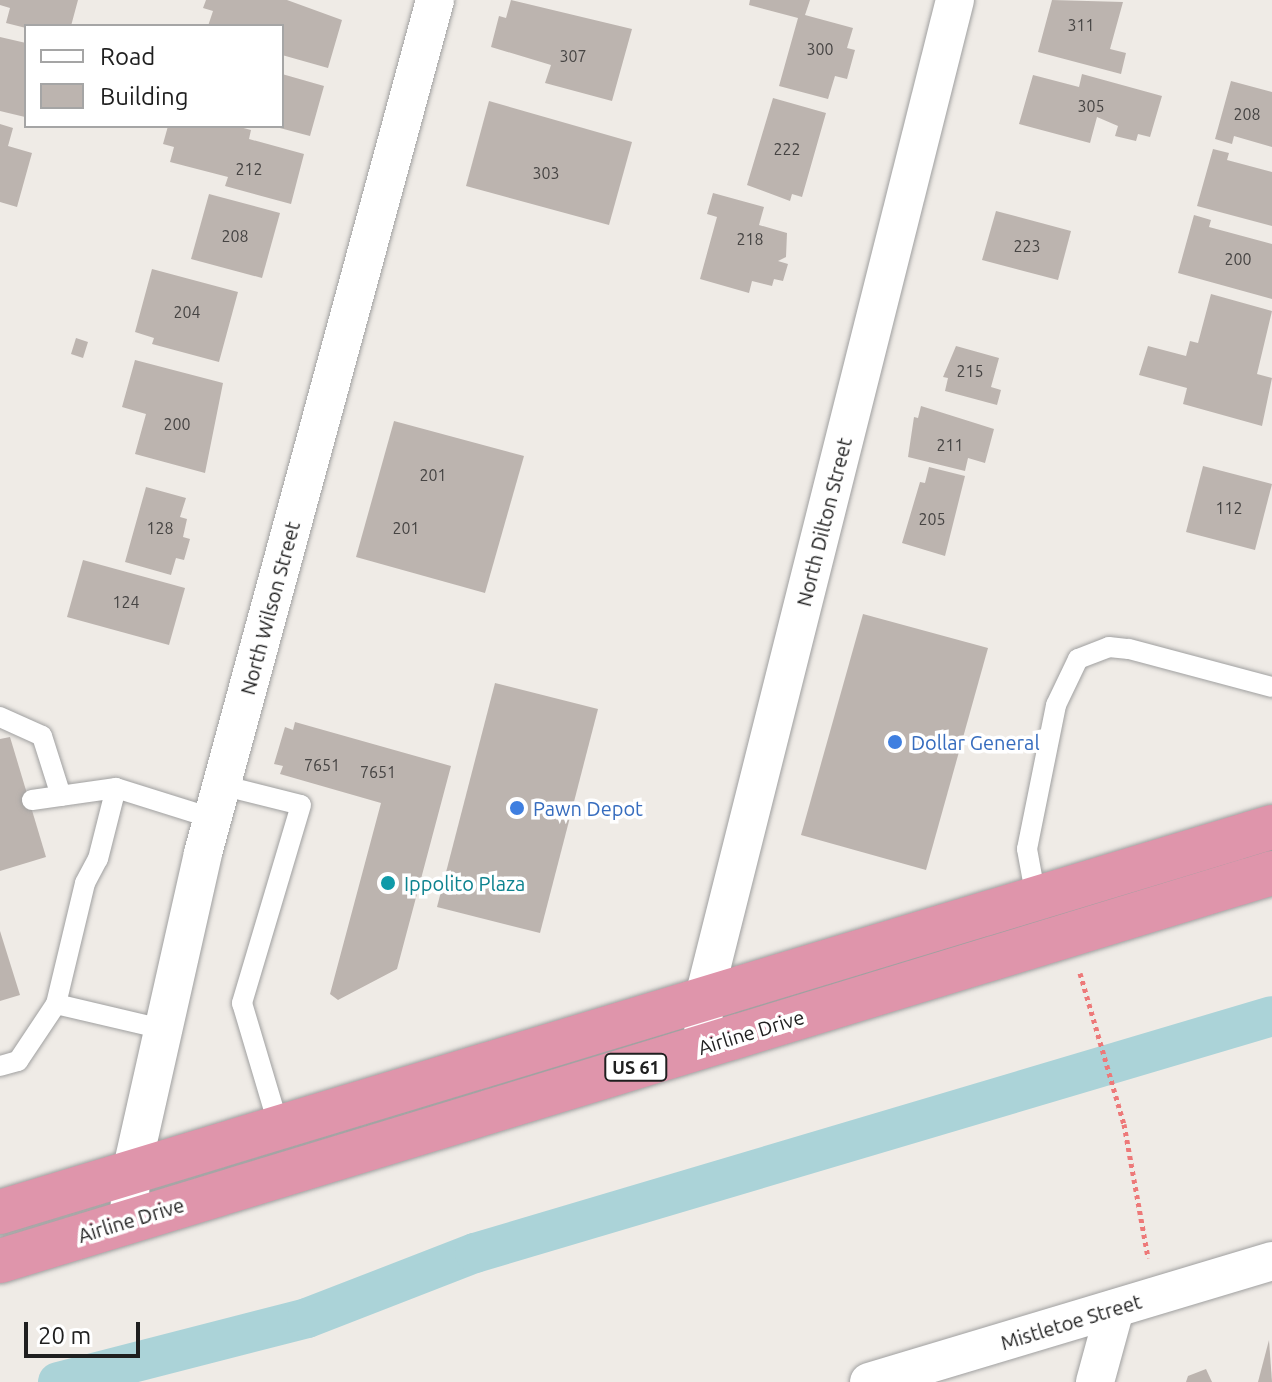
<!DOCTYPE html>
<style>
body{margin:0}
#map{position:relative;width:1272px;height:1382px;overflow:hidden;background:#efebe6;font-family:Ubuntu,sans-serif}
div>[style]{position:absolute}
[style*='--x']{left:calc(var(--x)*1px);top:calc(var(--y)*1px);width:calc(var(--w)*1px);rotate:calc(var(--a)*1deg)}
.canal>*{height:40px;margin:-20px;padding:0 20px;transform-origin:20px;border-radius:20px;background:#abd3d8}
.building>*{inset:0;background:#bcb4af}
.path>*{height:5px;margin-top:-2.5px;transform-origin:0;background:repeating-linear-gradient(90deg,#ed7979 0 4px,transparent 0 8px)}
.roads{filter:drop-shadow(0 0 2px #a0a0a0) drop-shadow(0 0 2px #a0a0a0)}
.lane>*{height:20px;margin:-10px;padding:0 10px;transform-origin:10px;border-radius:10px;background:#fff}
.street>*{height:38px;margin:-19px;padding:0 19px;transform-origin:19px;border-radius:19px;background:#fff}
.highway>*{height:44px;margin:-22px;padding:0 22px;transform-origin:22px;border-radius:22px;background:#df95ab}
.dots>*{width:22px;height:22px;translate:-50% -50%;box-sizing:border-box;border:4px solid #fff;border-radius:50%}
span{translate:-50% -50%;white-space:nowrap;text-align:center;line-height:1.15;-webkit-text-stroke:7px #fff;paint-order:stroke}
.number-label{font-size:16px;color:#464443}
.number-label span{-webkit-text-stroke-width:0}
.shield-label span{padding:2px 6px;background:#fff;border:2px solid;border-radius:6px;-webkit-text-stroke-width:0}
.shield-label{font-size:18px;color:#1f1f1f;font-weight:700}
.street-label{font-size:20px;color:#1f1f1f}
.shop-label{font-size:20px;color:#366cbe}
.left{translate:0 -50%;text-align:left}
.culture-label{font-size:20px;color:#0d838f}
.legend{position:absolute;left:24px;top:24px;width:260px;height:104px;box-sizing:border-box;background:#fff;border:2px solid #a5a5a5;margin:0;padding:10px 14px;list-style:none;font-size:24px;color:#1f1f1f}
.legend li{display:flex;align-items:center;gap:16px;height:40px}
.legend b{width:40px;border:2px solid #a5a5a5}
.scale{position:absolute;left:24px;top:1322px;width:116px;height:36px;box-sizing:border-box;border:4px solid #1f1f1f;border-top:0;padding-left:10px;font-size:24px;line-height:28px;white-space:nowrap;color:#1f1f1f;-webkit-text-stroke:6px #fff;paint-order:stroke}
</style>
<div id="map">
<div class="canal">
<i style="--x:58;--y:1382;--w:257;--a:-14.4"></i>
<i style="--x:307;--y:1318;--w:180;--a:-21.2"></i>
<i style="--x:475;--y:1253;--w:831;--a:-16.56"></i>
</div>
<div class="building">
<i style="clip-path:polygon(0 0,78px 0,71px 26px,26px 28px,6px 23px,10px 8px,0 5px)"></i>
<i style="clip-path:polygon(206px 0,287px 0,342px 20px,328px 68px,282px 55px,282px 26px,208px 26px,213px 11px,203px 8px)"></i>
<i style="clip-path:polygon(511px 0,632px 29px,612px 101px,545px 83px,551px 65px,491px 47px,499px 16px,506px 18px)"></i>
<i style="clip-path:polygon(750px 0,810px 0,805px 15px,853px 28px,847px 48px,855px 50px,847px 79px,835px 76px,828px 99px,779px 86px,798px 18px,749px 5px)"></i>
<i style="clip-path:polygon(1052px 0,1123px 2px,1110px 49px,1126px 53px,1121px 74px,1038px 52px)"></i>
<i style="clip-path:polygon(0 37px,26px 43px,25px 117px,0 111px)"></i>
<i style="clip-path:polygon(282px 74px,324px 86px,310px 136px,276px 127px,282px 126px)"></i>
<i style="clip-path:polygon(1082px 74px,1162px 96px,1150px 137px,1138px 134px,1136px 141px,1115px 136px,1118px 126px,1097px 117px,1090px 143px,1019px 124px,1033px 75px,1079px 87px)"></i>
<i style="clip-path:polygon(1231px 81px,1272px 92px,1272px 147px,1234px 136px,1232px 144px,1215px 139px)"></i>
<i style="clip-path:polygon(773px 98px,826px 113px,802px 197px,792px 194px,790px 201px,747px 185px)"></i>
<i style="clip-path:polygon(489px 101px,632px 142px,609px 225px,466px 186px)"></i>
<i style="clip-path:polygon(0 124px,13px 128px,8px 146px,32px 153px,17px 207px,0 202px)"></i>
<i style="clip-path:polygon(168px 126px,236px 126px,251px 130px,249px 139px,304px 154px,291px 204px,225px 186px,228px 177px,170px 162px,174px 147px,163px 144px)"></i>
<i style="clip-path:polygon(1213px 149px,1229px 153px,1227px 160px,1272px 172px,1272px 226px,1197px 206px)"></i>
<i style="clip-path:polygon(713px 193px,764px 207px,759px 225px,787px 233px,786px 257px,778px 261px,788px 264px,783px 281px,774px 279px,772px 286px,752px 281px,749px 293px,700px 279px,717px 217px,707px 214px)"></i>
<i style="clip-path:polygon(209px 194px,280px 213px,262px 278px,191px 259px)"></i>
<i style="clip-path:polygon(996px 211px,1071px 231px,1058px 280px,982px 260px)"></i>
<i style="clip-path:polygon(1194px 215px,1211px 220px,1209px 227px,1272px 244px,1272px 299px,1178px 273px)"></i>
<i style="clip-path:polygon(152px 269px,238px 292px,219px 362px,152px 344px,154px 338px,135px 332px)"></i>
<i style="clip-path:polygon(1211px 294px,1272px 311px,1257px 374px,1272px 378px,1262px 426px,1183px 404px,1187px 388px,1139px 375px,1148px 346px,1186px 356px,1190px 341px,1198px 343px)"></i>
<i style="clip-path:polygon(76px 338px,88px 342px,83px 358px,71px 354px)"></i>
<i style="clip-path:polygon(956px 346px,999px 358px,991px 387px,1001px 390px,997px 405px,945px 391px,948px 378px,943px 377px)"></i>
<i style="clip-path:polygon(135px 360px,223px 383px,205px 473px,135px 454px,146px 414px,122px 407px)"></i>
<i style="clip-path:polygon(921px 406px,994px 429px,985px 463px,968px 458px,965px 471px,908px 457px,914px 417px,918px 418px)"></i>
<i style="clip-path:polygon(394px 421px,524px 456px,485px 593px,356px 557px)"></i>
<i style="clip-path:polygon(1203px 466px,1272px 484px,1255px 550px,1186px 532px)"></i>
<i style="clip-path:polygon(929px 467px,965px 476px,945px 556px,902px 543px,920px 482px,925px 483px)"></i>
<i style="clip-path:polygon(146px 487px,186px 498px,180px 517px,187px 519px,183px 537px,190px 539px,184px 560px,176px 558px,171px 575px,125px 562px)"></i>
<i style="clip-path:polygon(83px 560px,185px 588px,169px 645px,67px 617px)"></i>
<i style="clip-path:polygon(863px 614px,988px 648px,926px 870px,801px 835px)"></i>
<i style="clip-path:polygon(495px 683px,598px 709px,540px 933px,437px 907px)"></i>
<i style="clip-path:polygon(295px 722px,451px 766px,397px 969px,338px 1000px,330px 994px,381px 803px,280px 774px,283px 766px,274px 764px,285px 727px,293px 730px)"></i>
<i style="clip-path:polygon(10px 737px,46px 857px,0 871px,0 739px)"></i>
<i style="clip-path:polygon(0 931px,20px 995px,0 1001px)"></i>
<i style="clip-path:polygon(1269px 1340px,1272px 1382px,1258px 1382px)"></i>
<i style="clip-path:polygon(1206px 1369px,1212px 1382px,1186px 1382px,1188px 1376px)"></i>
</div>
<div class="path">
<i style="--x:1080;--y:973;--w:157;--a:73.8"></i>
<i style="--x:1124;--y:1124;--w:136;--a:79.8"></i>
</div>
<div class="roads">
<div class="lane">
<i style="--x:0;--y:717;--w:46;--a:24.3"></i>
<i style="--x:42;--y:736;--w:63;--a:72.4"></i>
<i style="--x:221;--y:785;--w:82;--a:14"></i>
<i style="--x:301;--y:805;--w:207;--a:106.6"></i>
<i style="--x:242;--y:1003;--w:129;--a:73.4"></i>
<i style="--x:32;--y:800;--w:85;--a:-8.1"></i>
<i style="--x:116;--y:788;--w:101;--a:17.4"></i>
<i style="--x:1036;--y:898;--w:50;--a:-100.4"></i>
<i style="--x:1027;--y:849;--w:147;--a:-78.6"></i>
<i style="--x:1056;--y:705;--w:51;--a:-64.4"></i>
<i style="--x:1078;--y:659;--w:33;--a:-21"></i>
<i style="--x:1109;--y:647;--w:20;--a:6"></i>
<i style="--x:1129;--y:649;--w:148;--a:14.9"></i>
<i style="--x:56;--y:1004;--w:110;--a:13.2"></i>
<i style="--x:0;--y:1066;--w:19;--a:-16"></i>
<i style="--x:18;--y:1061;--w:69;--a:-56.3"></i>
<i style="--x:56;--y:1004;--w:124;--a:-76.5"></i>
<i style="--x:85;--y:883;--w:27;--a:-62"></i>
<i style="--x:98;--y:859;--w:73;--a:-75.8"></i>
</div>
<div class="street">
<i style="--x:703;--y:1046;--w:49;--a:-88.8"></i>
<i style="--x:704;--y:997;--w:1028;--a:-75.87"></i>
<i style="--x:129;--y:1221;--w:48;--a:-87.6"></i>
<i style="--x:131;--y:1173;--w:328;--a:-77.3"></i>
<i style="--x:203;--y:853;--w:884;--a:-74.78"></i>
<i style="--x:869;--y:1382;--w:421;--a:-16.7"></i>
<i style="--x:1095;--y:1382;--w:76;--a:-74.7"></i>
</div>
<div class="highway">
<i style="--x:0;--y:1212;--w:1329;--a:-16.84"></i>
<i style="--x:0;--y:1261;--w:1330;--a:-16.96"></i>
</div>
</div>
<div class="dots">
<i style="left:895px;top:742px;background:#3f7fe0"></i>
<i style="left:517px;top:808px;background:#3f7fe0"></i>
<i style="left:388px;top:883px;background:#0f9aa8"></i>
</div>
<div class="number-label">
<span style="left:1081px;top:25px">311</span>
<span style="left:820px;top:49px">300</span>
<span style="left:573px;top:56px">307</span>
<span style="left:1091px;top:106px">305</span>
<span style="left:1247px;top:114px">208</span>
<span style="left:787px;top:149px">222</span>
<span style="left:249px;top:169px">212</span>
<span style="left:546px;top:173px">303</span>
<span style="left:235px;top:236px">208</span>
<span style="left:750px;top:239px">218</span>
<span style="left:1027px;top:246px">223</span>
<span style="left:1238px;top:259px">200</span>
<span style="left:187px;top:312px">204</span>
<span style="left:970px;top:371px">215</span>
<span style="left:177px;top:424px">200</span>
<span style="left:950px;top:445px">211</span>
<span style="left:433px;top:475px">201</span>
<span style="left:1229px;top:508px">112</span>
<span style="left:932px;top:519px">205</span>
<span style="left:160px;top:528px">128</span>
<span style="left:406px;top:528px">201</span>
<span style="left:126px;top:602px">124</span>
<span style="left:322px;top:765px">7651</span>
<span style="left:378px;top:772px">7651</span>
</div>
<div class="shield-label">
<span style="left:636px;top:1067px">US 61</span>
</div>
<div class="street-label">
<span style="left:824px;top:522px;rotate:-76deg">North Dilton Street</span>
<span style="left:270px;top:608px;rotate:-75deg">North Wilson Street</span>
<span style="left:751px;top:1032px;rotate:-17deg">Airline Drive</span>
<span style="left:131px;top:1220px;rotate:-17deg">Airline Drive</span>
<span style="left:1071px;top:1322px;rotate:-17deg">Mistletoe Street</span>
</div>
<div class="shop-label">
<span class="left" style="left:911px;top:742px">Dollar General</span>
<span class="left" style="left:533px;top:808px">Pawn Depot</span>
</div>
<div class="culture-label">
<span class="left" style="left:404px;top:883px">Ippolito Plaza</span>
</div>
<ul class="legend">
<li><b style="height:10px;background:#fff"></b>Road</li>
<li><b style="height:22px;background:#bcb4af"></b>Building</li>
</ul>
<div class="scale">20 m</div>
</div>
